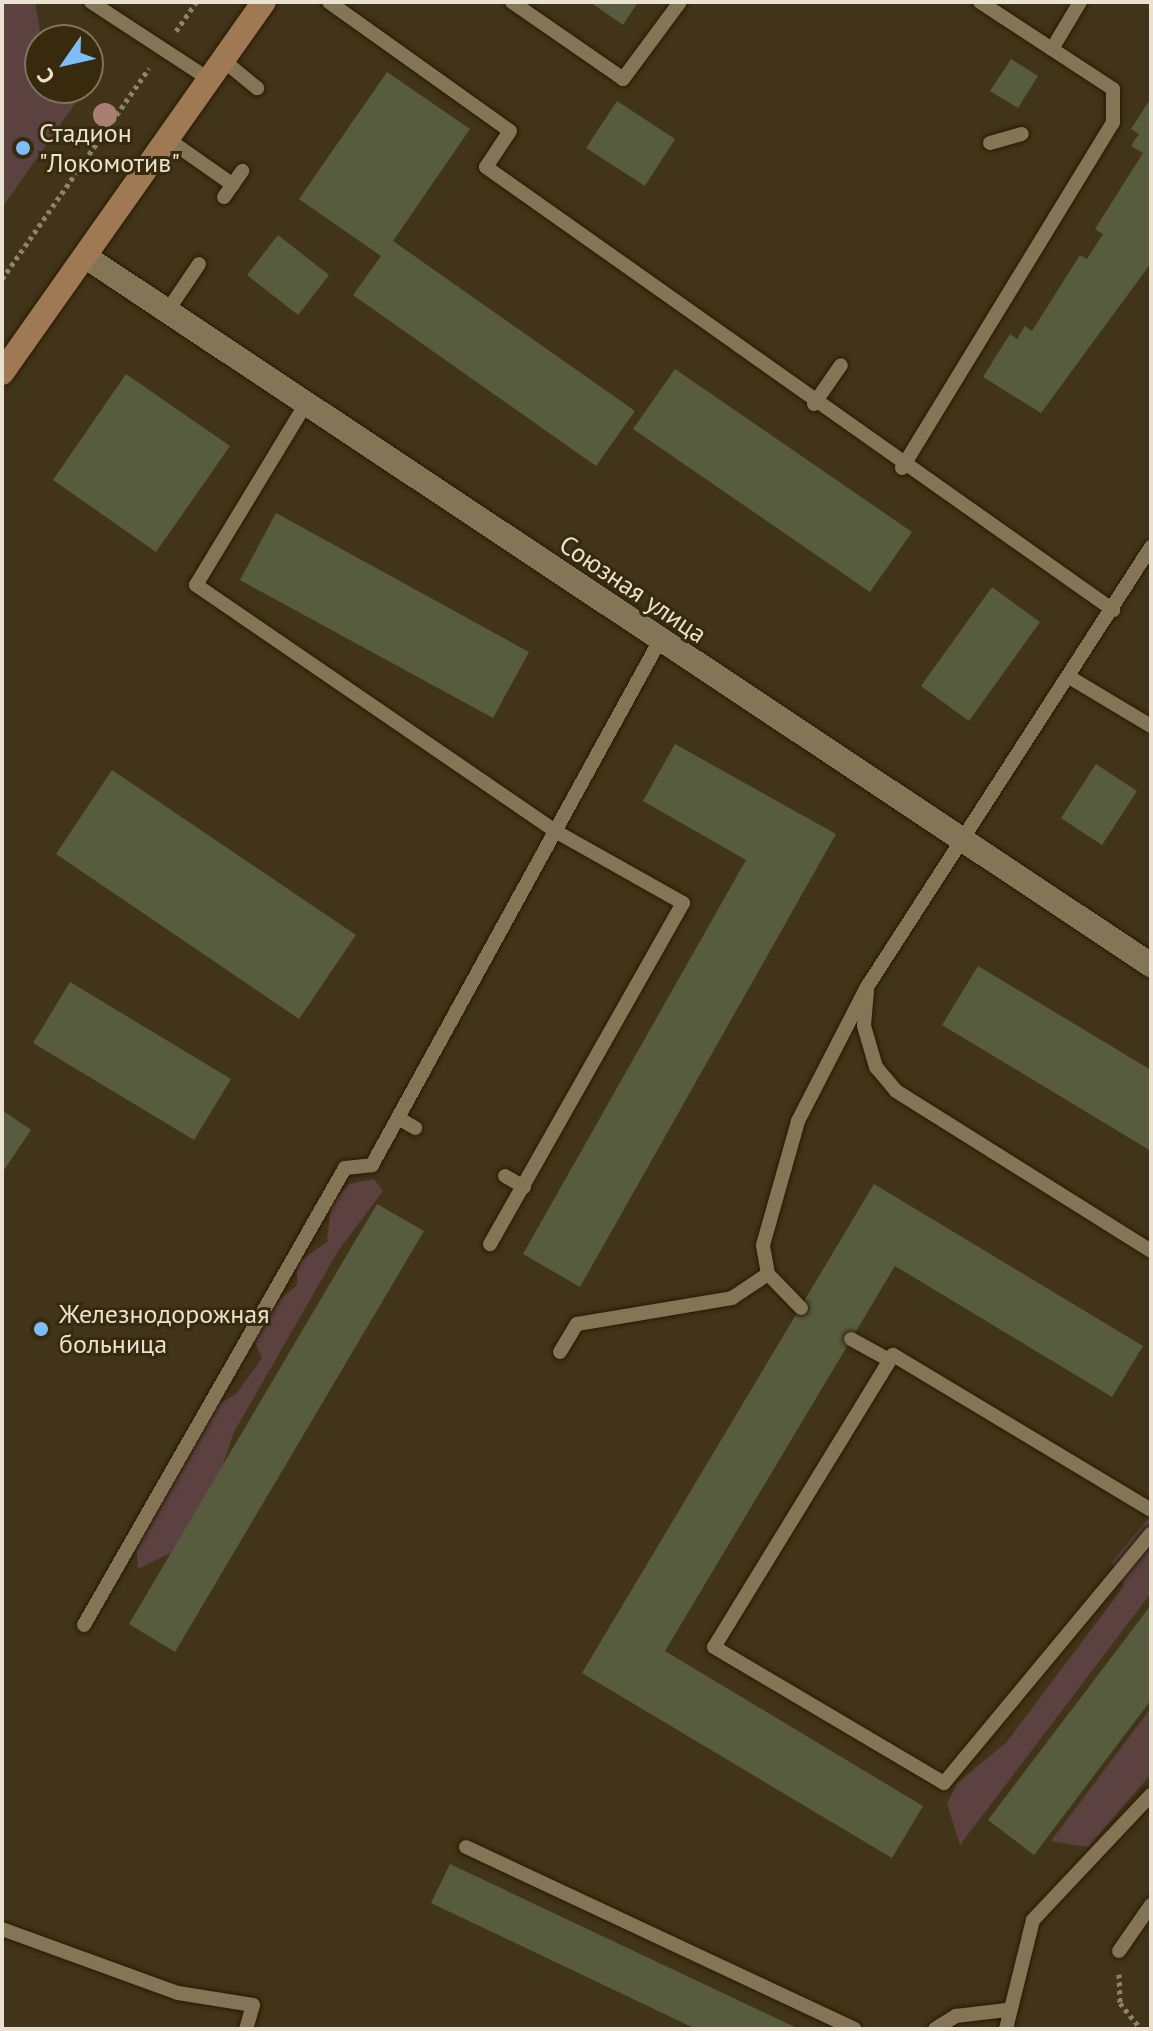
<!DOCTYPE html>
<meta charset="utf-8">
<style>
body{margin:0}
#map{position:relative;width:1153px;height:2031px;overflow:hidden;background:#423418;font-family:"PT Sans",sans-serif}
div>[style]{position:absolute}
[style*='--x']{left:calc(var(--x)*1px);top:calc(var(--y)*1px);width:calc(var(--w)*1px);rotate:calc(var(--a)*1deg)}
.green>*{inset:0;background:#5c4141}
.building>*{inset:0;background:#565c3d}
.path>*{height:5px;margin-top:-2.5px;transform-origin:0;background:repeating-linear-gradient(90deg,#8e826b 0 4px,transparent 0 8px)}
.roads{filter:drop-shadow(0 0 2px #281b00) drop-shadow(0 0 2px #281b00)}
.lane>*{height:14px;margin:-7px;padding:0 7px;transform-origin:7px;border-radius:7px;background:#847557}
.street>*{height:24px;margin:-12px;padding:0 12px;transform-origin:12px;border-radius:12px;background:#847557}
.secondary>*{height:24px;margin:-12px;padding:0 12px;transform-origin:12px;border-radius:12px;background:#9e7954}
.trees>*{width:24px;height:24px;margin:-12px;border-radius:50%;background:#a87f72}
.dots>*{width:22px;height:22px;translate:-50% -50%;box-sizing:border-box;border:4px solid #372a0d;border-radius:50%}
span{translate:-50% -50%;white-space:nowrap;text-align:center;line-height:1.15;-webkit-text-stroke:6px #372a0d;paint-order:stroke}
.poi-label{font-size:26px;color:#eae2d1}
.left{translate:0 -50%;text-align:left}
.street-label{font-size:26px;color:#eae2d1}
.frame{position:absolute;inset:0;border:4px solid #eae2d1;pointer-events:none}
.north{position:absolute;left:24px;top:24px;width:80px;height:80px;box-sizing:border-box;background:#372a0d;border:2px solid #7f745b;border-radius:50%;rotate:236deg;font-size:22px;font-weight:700;line-height:32px;text-align:center;color:#eae2d1}
.north::after{content:'';display:block;margin:auto;width:28px;height:36px;background:#7dbef9;clip-path:polygon(50% 0,100% 100%,50% 72%,0 100%)}
</style>
<div id="map">
<div class="green">
<i style="clip-path:polygon(2px 2px,35px 2px,40px 31px,31px 45px,40px 51px,40px 88px,86px 88px,2px 208px)"></i>
<i style="clip-path:polygon(374px 1179px,383px 1191px,338px 1251px,234px 1432px,208px 1509px,180px 1548px,138px 1569px,136px 1545px,216px 1406px,237px 1393px,262px 1358px,253px 1338px,272px 1306px,297px 1285px,297px 1263px,327px 1242px,331px 1205px,349px 1184px)"></i>
<i style="clip-path:polygon(1151px 1515px,1151px 1593px,960px 1845px,947px 1804px,957px 1783px,1006px 1743px,1124px 1586px,1112px 1562px)"></i>
<i style="clip-path:polygon(1151px 1708px,1151px 1774px,1088px 1847px,1051px 1841px)"></i>
</div>
<div class="building">
<i style="clip-path:polygon(590px 2px,638px 2px,623px 25px)"></i>
<i style="clip-path:polygon(1011px 59px,1038px 76px,1018px 108px,990px 91px)"></i>
<i style="clip-path:polygon(387px 72px,470px 129px,393px 241px,635px 411px,596px 466px,353px 295px,381px 256px,299px 199px)"></i>
<i style="clip-path:polygon(1151px 98px,1151px 263px,1041px 413px,983px 377px,1010px 334px,1017px 339px,1025px 326px,1032px 331px,1080px 255px,1087px 259px,1103px 234px,1095px 229px,1143px 153px,1131px 146px,1139px 134px,1131px 129px)"></i>
<i style="clip-path:polygon(617px 101px,675px 139px,645px 186px,586px 148px)"></i>
<i style="clip-path:polygon(278px 235px,329px 275px,298px 315px,247px 275px)"></i>
<i style="clip-path:polygon(675px 369px,912px 532px,870px 592px,633px 429px)"></i>
<i style="clip-path:polygon(126px 374px,230px 446px,156px 552px,53px 480px)"></i>
<i style="clip-path:polygon(276px 513px,529px 652px,493px 718px,240px 580px)"></i>
<i style="clip-path:polygon(992px 587px,1040px 622px,969px 721px,921px 686px)"></i>
<i style="clip-path:polygon(675px 744px,836px 834px,580px 1287px,523px 1254px,746px 860px,643px 801px)"></i>
<i style="clip-path:polygon(1096px 764px,1137px 791px,1102px 845px,1061px 818px)"></i>
<i style="clip-path:polygon(112px 770px,356px 935px,299px 1019px,56px 854px)"></i>
<i style="clip-path:polygon(978px 966px,1151px 1070px,1151px 1151px,942px 1025px)"></i>
<i style="clip-path:polygon(70px 982px,231px 1079px,194px 1140px,33px 1043px)"></i>
<i style="clip-path:polygon(2px 1110px,31px 1130px,2px 1173px)"></i>
<i style="clip-path:polygon(874px 1184px,1143px 1346px,1112px 1397px,895px 1266px,665px 1651px,923px 1806px,892px 1858px,582px 1673px)"></i>
<i style="clip-path:polygon(377px 1204px,424px 1231px,175px 1652px,129px 1624px)"></i>
<i style="clip-path:polygon(1151px 1605px,1151px 1700px,1034px 1855px,988px 1820px)"></i>
<i style="clip-path:polygon(450px 1864px,799px 2029px,696px 2029px,431px 1903px)"></i>
</div>
<div class="path">
<i style="--x:176;--y:31;--w:35;--a:-55"></i>
<i style="--x:2;--y:279;--w:257;--a:-55.1"></i>
<i style="--x:1119;--y:1974;--w:29;--a:88"></i>
<i style="--x:1120;--y:2003;--w:33;--a:51"></i>
</div>
<div class="roads">
<div class="lane">
<i style="--x:91;--y:2;--w:142;--a:33.2"></i>
<i style="--x:329;--y:2;--w:222;--a:35.5"></i>
<i style="--x:510;--y:131;--w:43;--a:123.7"></i>
<i style="--x:486;--y:167;--w:768;--a:35.24"></i>
<i style="--x:512;--y:2;--w:135;--a:34.7"></i>
<i style="--x:623;--y:79;--w:96;--a:-53.5"></i>
<i style="--x:1052;--y:49;--w:55;--a:-59.2"></i>
<i style="--x:224;--y:61;--w:43;--a:39.3"></i>
<i style="--x:169;--y:140;--w:78;--a:35.1"></i>
<i style="--x:990;--y:143;--w:33;--a:-16"></i>
<i style="--x:224;--y:197;--w:32;--a:-55"></i>
<i style="--x:166;--y:313;--w:59;--a:-56"></i>
<i style="--x:814;--y:404;--w:47;--a:-55.3"></i>
<i style="--x:305;--y:405;--w:210;--a:121.2"></i>
<i style="--x:196;--y:585;--w:435;--a:34.4"></i>
<i style="--x:555;--y:831;--w:147;--a:29.4"></i>
<i style="--x:683;--y:903;--w:392;--a:119.5"></i>
<i style="--x:902;--y:468;--w:405;--a:-58.6"></i>
<i style="--x:1113;--y:122;--w:33;--a:-90"></i>
<i style="--x:1113;--y:89;--w:159;--a:-146.8"></i>
<i style="--x:1071;--y:678;--w:93;--a:31"></i>
<i style="--x:867;--y:991;--w:35;--a:95"></i>
<i style="--x:864;--y:1026;--w:43;--a:73.7"></i>
<i style="--x:876;--y:1067;--w:31;--a:50"></i>
<i style="--x:896;--y:1091;--w:301;--a:32.1"></i>
<i style="--x:398;--y:1118;--w:20;--a:30"></i>
<i style="--x:505;--y:1176;--w:22;--a:30"></i>
<i style="--x:801;--y:1308;--w:47;--a:-134.1"></i>
<i style="--x:768;--y:1274;--w:29;--a:-100"></i>
<i style="--x:763;--y:1245;--w:129;--a:-74.2"></i>
<i style="--x:798;--y:1121;--w:151;--a:-62.8"></i>
<i style="--x:867;--y:987;--w:524;--a:-57.16"></i>
<i style="--x:851;--y:1339;--w:43;--a:28.9"></i>
<i style="--x:560;--y:1352;--w:33;--a:-59"></i>
<i style="--x:577;--y:1324;--w:157;--a:-9.5"></i>
<i style="--x:732;--y:1298;--w:43;--a:-33.7"></i>
<i style="--x:1151;--y:1510;--w:301;--a:-149"></i>
<i style="--x:893;--y:1355;--w:342;--a:121.5"></i>
<i style="--x:714;--y:1647;--w:267;--a:30.6"></i>
<i style="--x:944;--y:1783;--w:324;--a:-50.3"></i>
<i style="--x:84;--y:1625;--w:526;--a:-60.27"></i>
<i style="--x:345;--y:1168;--w:27;--a:-6"></i>
<i style="--x:372;--y:1165;--w:599;--a:-61.25"></i>
<i style="--x:466;--y:1847;--w:429;--a:25.1"></i>
<i style="--x:2;--y:1929;--w:187;--a:20"></i>
<i style="--x:178;--y:1993;--w:76;--a:9.1"></i>
<i style="--x:253;--y:2005;--w:25;--a:106"></i>
<i style="--x:1119;--y:1951;--w:56;--a:-55.2"></i>
<i style="--x:935;--y:2029;--w:25;--a:-32"></i>
<i style="--x:956;--y:2016;--w:51;--a:-6.7"></i>
<i style="--x:1006;--y:2029;--w:112;--a:-76.1"></i>
<i style="--x:1033;--y:1920;--w:172;--a:-46.7"></i>
</div>
<div class="street">
<i style="--x:86;--y:257;--w:1279;--a:33.62"></i>
</div>
<div class="secondary">
<i style="--x:2;--y:373;--w:454;--a:-54.8"></i>
</div>
</div>
<div class="trees">
<i style="left:105px;top:115px"></i>
</div>
<div class="dots">
<i style="left:23px;top:148px;background:#7dbef9"></i>
<i style="left:41px;top:1329px;background:#7dbef9"></i>
</div>
<div class="poi-label">
<span class="left" style="left:39px;top:148px">Стадион<br>"Локомотив"</span>
<span class="left" style="left:59px;top:1329px">Железнодорожная<br>больница</span>
</div>
<div class="street-label">
<span style="left:633px;top:589px;rotate:34deg">Союзная улица</span>
</div>
<div class="frame"></div>
<div class="north">С</div>
</div>
